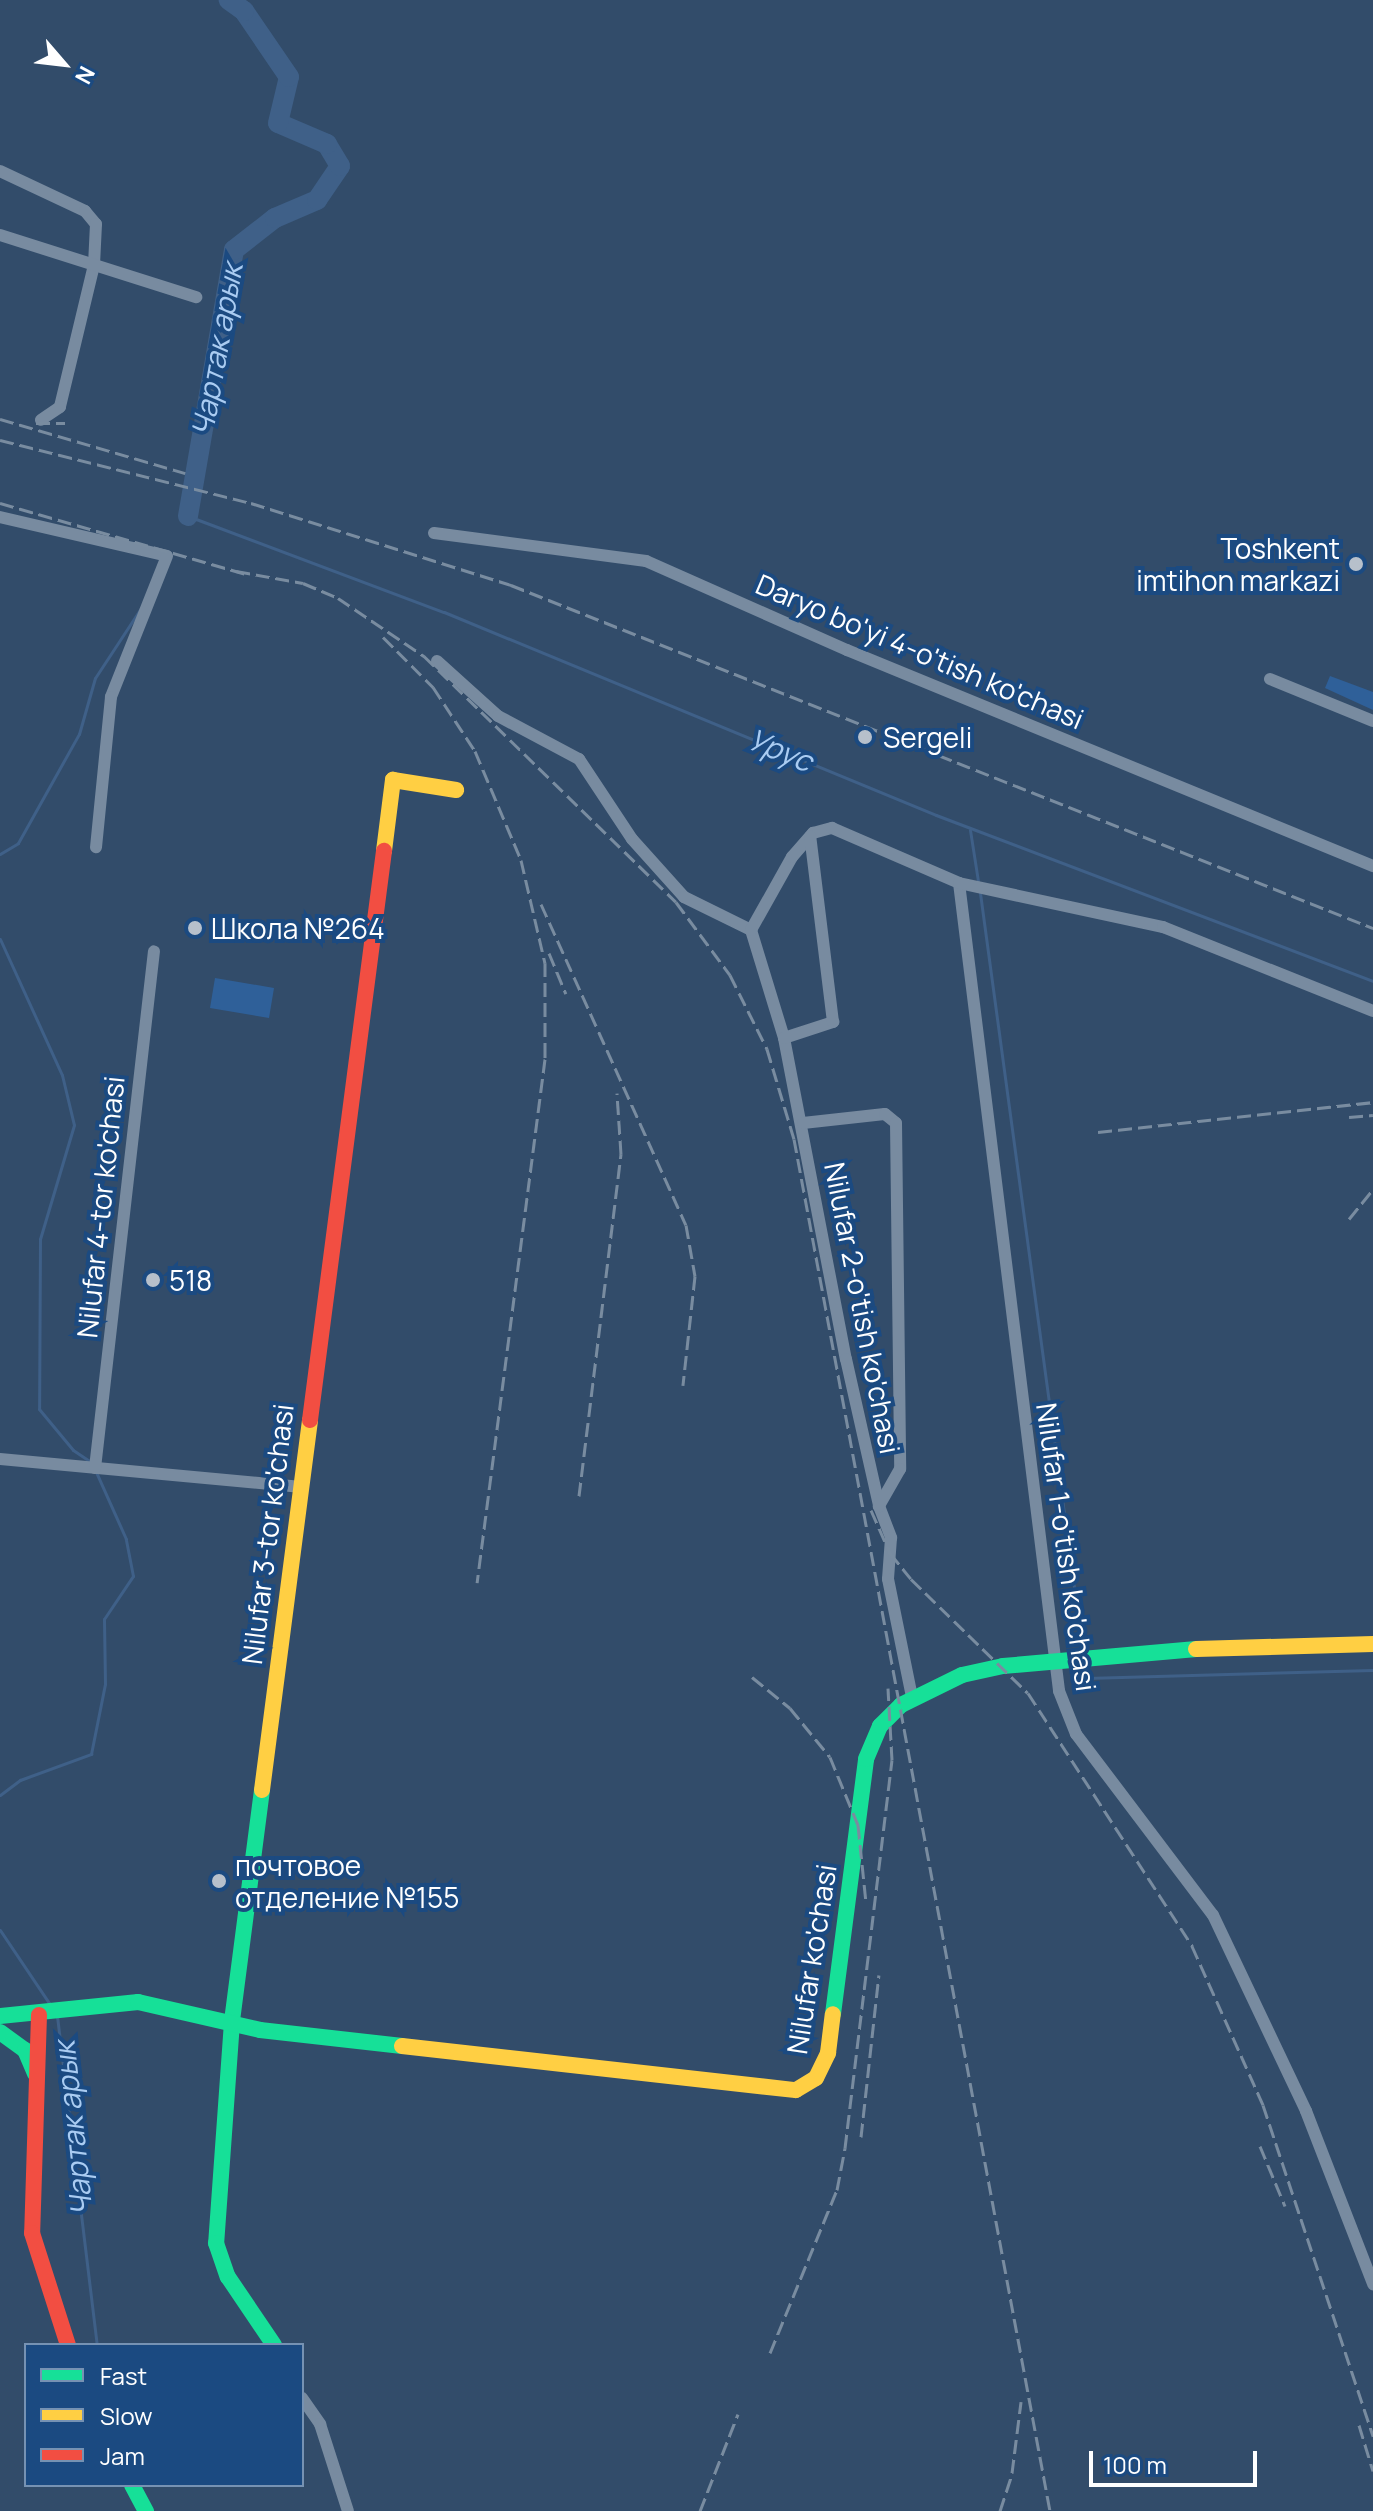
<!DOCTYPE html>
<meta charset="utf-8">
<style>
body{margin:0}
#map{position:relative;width:1373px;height:2511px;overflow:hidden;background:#324c6a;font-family:Manrope,sans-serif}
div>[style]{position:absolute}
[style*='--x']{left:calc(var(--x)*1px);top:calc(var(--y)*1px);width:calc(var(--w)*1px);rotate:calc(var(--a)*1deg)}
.green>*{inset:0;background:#2f6099}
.stream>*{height:3px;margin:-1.5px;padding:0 1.5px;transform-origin:1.5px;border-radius:1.5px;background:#3f6088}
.river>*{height:20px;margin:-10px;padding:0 10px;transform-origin:10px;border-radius:10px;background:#3f6088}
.street>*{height:12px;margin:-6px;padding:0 6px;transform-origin:6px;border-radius:6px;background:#788ba0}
.fast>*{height:16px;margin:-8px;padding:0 8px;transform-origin:8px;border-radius:8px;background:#16e098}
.slow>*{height:16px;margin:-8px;padding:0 8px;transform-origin:8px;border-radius:8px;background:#ffcf43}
.jam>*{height:16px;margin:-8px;padding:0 8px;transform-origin:8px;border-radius:8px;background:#f24e42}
.rail>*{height:3px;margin-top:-1.5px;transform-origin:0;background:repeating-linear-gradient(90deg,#798ca0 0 14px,transparent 0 20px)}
.dots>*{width:22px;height:22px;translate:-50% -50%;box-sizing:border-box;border:4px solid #1b4a81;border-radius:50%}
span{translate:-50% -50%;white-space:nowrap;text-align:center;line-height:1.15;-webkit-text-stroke:8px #1b4a81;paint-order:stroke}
.poi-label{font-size:28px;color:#fff}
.right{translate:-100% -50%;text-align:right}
.left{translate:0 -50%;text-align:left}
.street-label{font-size:28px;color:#fff}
.water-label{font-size:30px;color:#aaccf2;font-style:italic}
.legend{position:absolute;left:24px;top:2343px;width:280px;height:144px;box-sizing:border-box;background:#1b4a81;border:2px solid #7692b3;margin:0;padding:10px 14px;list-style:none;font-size:24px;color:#fff}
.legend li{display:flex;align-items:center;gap:16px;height:40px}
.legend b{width:40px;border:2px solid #7692b3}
.north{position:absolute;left:24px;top:24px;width:80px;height:80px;-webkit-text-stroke:6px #1b4a81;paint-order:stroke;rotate:118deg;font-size:22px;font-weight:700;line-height:32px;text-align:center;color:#fff}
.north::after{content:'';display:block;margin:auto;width:28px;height:36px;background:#fff;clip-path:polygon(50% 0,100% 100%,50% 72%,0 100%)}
.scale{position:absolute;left:1089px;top:2451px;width:168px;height:36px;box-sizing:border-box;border:4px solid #fff;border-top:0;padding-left:10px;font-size:24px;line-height:28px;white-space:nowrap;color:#fff;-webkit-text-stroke:6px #1b4a81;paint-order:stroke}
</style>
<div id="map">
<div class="green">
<i style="clip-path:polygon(1330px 676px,1373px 692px,1373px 710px,1325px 688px)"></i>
<i style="clip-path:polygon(215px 978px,274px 988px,269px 1018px,210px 1008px)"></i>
</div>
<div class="stream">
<i style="--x:185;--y:523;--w:8;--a:-67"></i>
<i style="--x:188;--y:516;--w:273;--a:20.6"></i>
<i style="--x:444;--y:612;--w:532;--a:22.42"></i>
<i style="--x:936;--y:815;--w:467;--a:20.8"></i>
<i style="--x:970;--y:830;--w:52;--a:81.1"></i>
<i style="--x:0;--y:854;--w:21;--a:-31"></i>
<i style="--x:18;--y:843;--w:125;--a:-60.8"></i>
<i style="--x:79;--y:734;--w:58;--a:-74.1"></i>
<i style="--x:95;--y:678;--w:84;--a:-56.7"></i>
<i style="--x:980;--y:893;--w:768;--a:82.29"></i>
<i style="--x:0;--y:939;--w:149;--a:65.5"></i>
<i style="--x:62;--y:1075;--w:51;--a:76.5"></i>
<i style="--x:74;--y:1125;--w:119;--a:106.6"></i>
<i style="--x:40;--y:1239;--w:170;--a:90.3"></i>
<i style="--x:39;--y:1409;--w:53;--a:50.3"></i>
<i style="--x:73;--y:1450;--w:22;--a:34"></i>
<i style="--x:1084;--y:1666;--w:12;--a:81"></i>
<i style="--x:1086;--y:1678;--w:287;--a:-1.6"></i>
<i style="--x:0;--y:1795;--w:25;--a:-37"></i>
<i style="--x:20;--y:1780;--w:76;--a:-20.1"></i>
<i style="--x:91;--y:1754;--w:71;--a:-78.7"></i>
<i style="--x:105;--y:1684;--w:65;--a:-90.9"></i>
<i style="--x:104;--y:1619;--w:52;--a:-56"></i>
<i style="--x:133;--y:1576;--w:38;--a:-101"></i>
<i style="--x:126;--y:1539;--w:73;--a:-114.1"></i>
<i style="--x:0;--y:1930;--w:92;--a:56.1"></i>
<i style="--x:57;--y:2016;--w:331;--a:83.1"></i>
</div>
<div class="river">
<i style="--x:188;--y:516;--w:270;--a:-80.2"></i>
<i style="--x:234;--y:250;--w:52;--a:-38"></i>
<i style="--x:275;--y:218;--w:46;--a:-23.2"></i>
<i style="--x:317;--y:200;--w:41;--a:-55.9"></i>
<i style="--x:340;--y:166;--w:26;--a:-121"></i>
<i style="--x:327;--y:144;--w:53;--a:-156.8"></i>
<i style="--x:278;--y:123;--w:47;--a:-76.6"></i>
<i style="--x:289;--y:77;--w:80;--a:-124.3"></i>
<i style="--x:244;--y:11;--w:19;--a:-144"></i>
</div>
<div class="street">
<i style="--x:0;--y:171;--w:94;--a:25.2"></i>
<i style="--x:85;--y:211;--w:17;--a:50"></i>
<i style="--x:96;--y:224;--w:41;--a:92.8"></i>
<i style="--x:94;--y:265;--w:146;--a:103.5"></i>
<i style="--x:60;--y:407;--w:23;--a:146"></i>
<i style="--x:0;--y:235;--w:206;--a:17.6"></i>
<i style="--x:0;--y:517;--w:171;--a:13.1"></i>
<i style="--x:167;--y:556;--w:152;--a:111.7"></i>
<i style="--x:111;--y:697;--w:151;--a:95.7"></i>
<i style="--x:434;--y:533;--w:214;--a:7.5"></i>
<i style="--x:646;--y:561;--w:220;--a:23.9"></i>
<i style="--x:847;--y:650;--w:569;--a:22.33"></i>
<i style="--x:437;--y:661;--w:82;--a:42"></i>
<i style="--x:498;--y:716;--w:92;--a:28"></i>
<i style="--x:579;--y:759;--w:96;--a:56.5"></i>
<i style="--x:632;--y:839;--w:78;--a:48.1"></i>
<i style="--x:684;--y:897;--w:75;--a:26.2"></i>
<i style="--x:751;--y:930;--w:113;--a:73"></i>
<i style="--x:784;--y:1038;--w:327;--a:79.1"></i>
<i style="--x:846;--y:1359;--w:151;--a:77.3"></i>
<i style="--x:879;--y:1506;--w:34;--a:69"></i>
<i style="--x:891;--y:1538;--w:41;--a:94.2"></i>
<i style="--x:888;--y:1579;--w:120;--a:78.5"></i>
<i style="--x:1270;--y:679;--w:111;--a:22.2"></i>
<i style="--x:959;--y:883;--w:814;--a:82.94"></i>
<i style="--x:1059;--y:1691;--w:46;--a:68.4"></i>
<i style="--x:1076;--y:1734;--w:227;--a:52.9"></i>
<i style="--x:1213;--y:1915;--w:217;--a:64.6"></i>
<i style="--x:1306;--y:2111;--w:186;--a:68.8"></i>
<i style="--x:751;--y:930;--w:84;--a:-60.7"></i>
<i style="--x:792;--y:857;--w:32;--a:-49"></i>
<i style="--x:813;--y:833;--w:20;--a:-15"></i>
<i style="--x:832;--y:828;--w:138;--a:23.4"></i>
<i style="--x:959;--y:883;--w:209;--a:12.2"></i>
<i style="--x:1163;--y:927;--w:226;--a:21.8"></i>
<i style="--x:784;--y:1038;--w:52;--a:-18.1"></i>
<i style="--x:833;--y:1022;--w:187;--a:-97"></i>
<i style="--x:803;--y:1123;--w:82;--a:-6.3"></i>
<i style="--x:885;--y:1114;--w:14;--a:39"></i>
<i style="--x:896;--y:1123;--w:346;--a:89.3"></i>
<i style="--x:900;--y:1469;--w:43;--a:119.6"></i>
<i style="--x:0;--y:1459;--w:300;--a:5.3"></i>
<i style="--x:95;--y:1468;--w:520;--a:-83.49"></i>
<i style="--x:302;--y:2398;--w:32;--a:55"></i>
<i style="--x:320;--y:2424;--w:91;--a:72.2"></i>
</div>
<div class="fast">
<i style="--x:262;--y:1790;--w:234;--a:97.4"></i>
<i style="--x:232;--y:2022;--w:222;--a:94.1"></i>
<i style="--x:216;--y:2243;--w:36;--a:71"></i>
<i style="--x:228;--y:2277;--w:82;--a:55.9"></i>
<i style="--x:833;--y:2014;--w:257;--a:-82.6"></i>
<i style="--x:866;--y:1759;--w:36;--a:-67"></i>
<i style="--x:880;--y:1726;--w:30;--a:-45"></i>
<i style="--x:901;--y:1705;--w:68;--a:-26.2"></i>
<i style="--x:962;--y:1675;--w:42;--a:-12.4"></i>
<i style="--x:1003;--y:1666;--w:194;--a:-5"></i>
<i style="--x:0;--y:2016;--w:139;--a:-5.8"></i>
<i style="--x:138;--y:2002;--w:125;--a:12.9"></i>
<i style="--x:260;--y:2030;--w:143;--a:6.4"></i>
<i style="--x:0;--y:2032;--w:31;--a:36"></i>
<i style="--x:25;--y:2050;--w:26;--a:67"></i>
<i style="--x:132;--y:2485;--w:30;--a:62"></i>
</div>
<div class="slow">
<i style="--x:384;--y:851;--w:72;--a:-82.8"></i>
<i style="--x:393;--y:780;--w:64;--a:9"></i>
<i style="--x:1196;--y:1649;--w:177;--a:-1.6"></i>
<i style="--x:262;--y:1790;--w:373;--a:-82.6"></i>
<i style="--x:402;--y:2046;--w:396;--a:6.4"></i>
<i style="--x:796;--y:2090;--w:23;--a:-31"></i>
<i style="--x:816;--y:2078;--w:28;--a:-64"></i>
<i style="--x:828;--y:2053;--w:39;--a:-83"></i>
</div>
<div class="jam">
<i style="--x:310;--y:1420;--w:574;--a:-82.59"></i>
<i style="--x:39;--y:2015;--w:218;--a:91.8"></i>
<i style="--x:32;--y:2233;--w:118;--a:72.2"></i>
</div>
<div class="rail">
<i style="--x:0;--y:419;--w:193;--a:16.3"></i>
<i style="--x:36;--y:423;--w:29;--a:0"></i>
<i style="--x:0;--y:440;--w:259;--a:14.1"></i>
<i style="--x:251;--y:503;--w:273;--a:17.5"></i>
<i style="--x:511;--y:585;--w:928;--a:21.7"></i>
<i style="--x:0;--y:503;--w:256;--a:16.1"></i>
<i style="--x:236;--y:571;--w:68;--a:10.2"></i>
<i style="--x:303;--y:583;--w:38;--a:23"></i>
<i style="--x:338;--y:598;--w:104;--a:34"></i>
<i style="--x:424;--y:656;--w:352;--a:44.3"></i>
<i style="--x:676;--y:902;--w:91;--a:53.5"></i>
<i style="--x:730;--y:975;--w:83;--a:63.4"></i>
<i style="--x:767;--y:1049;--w:94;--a:73.3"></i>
<i style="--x:794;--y:1139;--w:1396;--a:79.43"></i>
<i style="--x:383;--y:637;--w:71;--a:45"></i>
<i style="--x:433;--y:687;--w:77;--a:56.7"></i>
<i style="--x:475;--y:751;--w:118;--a:67.1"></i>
<i style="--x:521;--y:860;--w:106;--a:76.9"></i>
<i style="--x:545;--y:963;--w:96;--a:90"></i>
<i style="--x:545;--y:1059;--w:528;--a:97.39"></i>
<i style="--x:541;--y:904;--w:352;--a:65.7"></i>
<i style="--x:686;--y:1225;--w:52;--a:80"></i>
<i style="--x:695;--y:1276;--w:110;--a:96.3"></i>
<i style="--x:549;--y:953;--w:44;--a:67.5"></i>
<i style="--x:1349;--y:1117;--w:24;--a:-5"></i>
<i style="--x:1098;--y:1132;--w:277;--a:-6.2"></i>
<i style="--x:1349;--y:1219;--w:38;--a:-51"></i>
<i style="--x:579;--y:1496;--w:345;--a:-83"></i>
<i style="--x:621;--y:1154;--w:61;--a:-93.8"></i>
<i style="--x:871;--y:1510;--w:47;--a:66.2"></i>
<i style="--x:890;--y:1553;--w:33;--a:51"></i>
<i style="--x:911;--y:1579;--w:163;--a:44.3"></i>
<i style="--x:1028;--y:1693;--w:302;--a:57"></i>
<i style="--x:1192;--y:1946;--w:174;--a:65.9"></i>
<i style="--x:1263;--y:2105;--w:349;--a:71.6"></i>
<i style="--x:752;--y:1677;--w:49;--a:39.2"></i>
<i style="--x:790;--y:1708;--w:63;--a:50.8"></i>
<i style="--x:830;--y:1757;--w:74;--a:67.6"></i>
<i style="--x:858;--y:1825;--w:77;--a:84.1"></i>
<i style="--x:861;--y:2137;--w:163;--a:-83.7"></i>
<i style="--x:1260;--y:2146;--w:65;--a:67.4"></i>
<i style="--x:770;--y:2353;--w:176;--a:-67.7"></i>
<i style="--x:837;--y:2190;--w:43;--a:-79.2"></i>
<i style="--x:845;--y:2148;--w:391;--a:-83.1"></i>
<i style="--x:892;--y:1760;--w:72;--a:-93.2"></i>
<i style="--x:1359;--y:2425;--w:48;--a:73.1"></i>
<i style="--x:700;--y:2511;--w:104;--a:-68.6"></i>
<i style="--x:1000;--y:2511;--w:40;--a:-72"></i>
<i style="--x:1012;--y:2473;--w:72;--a:-82.8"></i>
</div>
<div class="dots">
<i style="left:1356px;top:564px;background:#b7c0cb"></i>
<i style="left:865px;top:737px;background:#b7c0cb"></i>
<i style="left:195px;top:928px;background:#b7c0cb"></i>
<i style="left:153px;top:1280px;background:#b7c0cb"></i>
<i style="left:219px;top:1881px;background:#b7c0cb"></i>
</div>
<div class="poi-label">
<span class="right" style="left:1340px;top:564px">Toshkent<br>imtihon markazi</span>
<span class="left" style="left:883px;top:737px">Sergeli</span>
<span class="left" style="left:211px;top:928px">Школа №264</span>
<span class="left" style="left:169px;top:1280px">518</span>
<span class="left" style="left:235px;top:1881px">почтовое<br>отделение №155</span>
</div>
<div class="street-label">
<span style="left:920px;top:651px;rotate:23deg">Daryo bo'yi 4-o'tish ko'chasi</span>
<span style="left:100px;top:1207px;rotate:-84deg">Nilufar 4-tor ko'chasi</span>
<span style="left:863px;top:1308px;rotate:79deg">Nilufar 2-o'tish ko'chasi</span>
<span style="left:267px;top:1534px;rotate:-83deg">Nilufar 3-tor ko'chasi</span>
<span style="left:1067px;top:1547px;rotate:82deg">Nilufar 1-o'tish ko'chasi</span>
<span style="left:811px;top:1959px;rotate:-81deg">Nilufar ko'chasi</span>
</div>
<div class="water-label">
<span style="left:217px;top:350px;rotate:-80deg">Чартак арык</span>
<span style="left:780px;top:750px;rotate:22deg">Урус</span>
<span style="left:73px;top:2129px;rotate:-96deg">Чартак арык</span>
</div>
<ul class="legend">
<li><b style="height:10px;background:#16e098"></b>Fast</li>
<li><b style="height:10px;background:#ffcf43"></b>Slow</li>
<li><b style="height:10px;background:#f24e42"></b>Jam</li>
</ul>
<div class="north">N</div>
<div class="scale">100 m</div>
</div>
